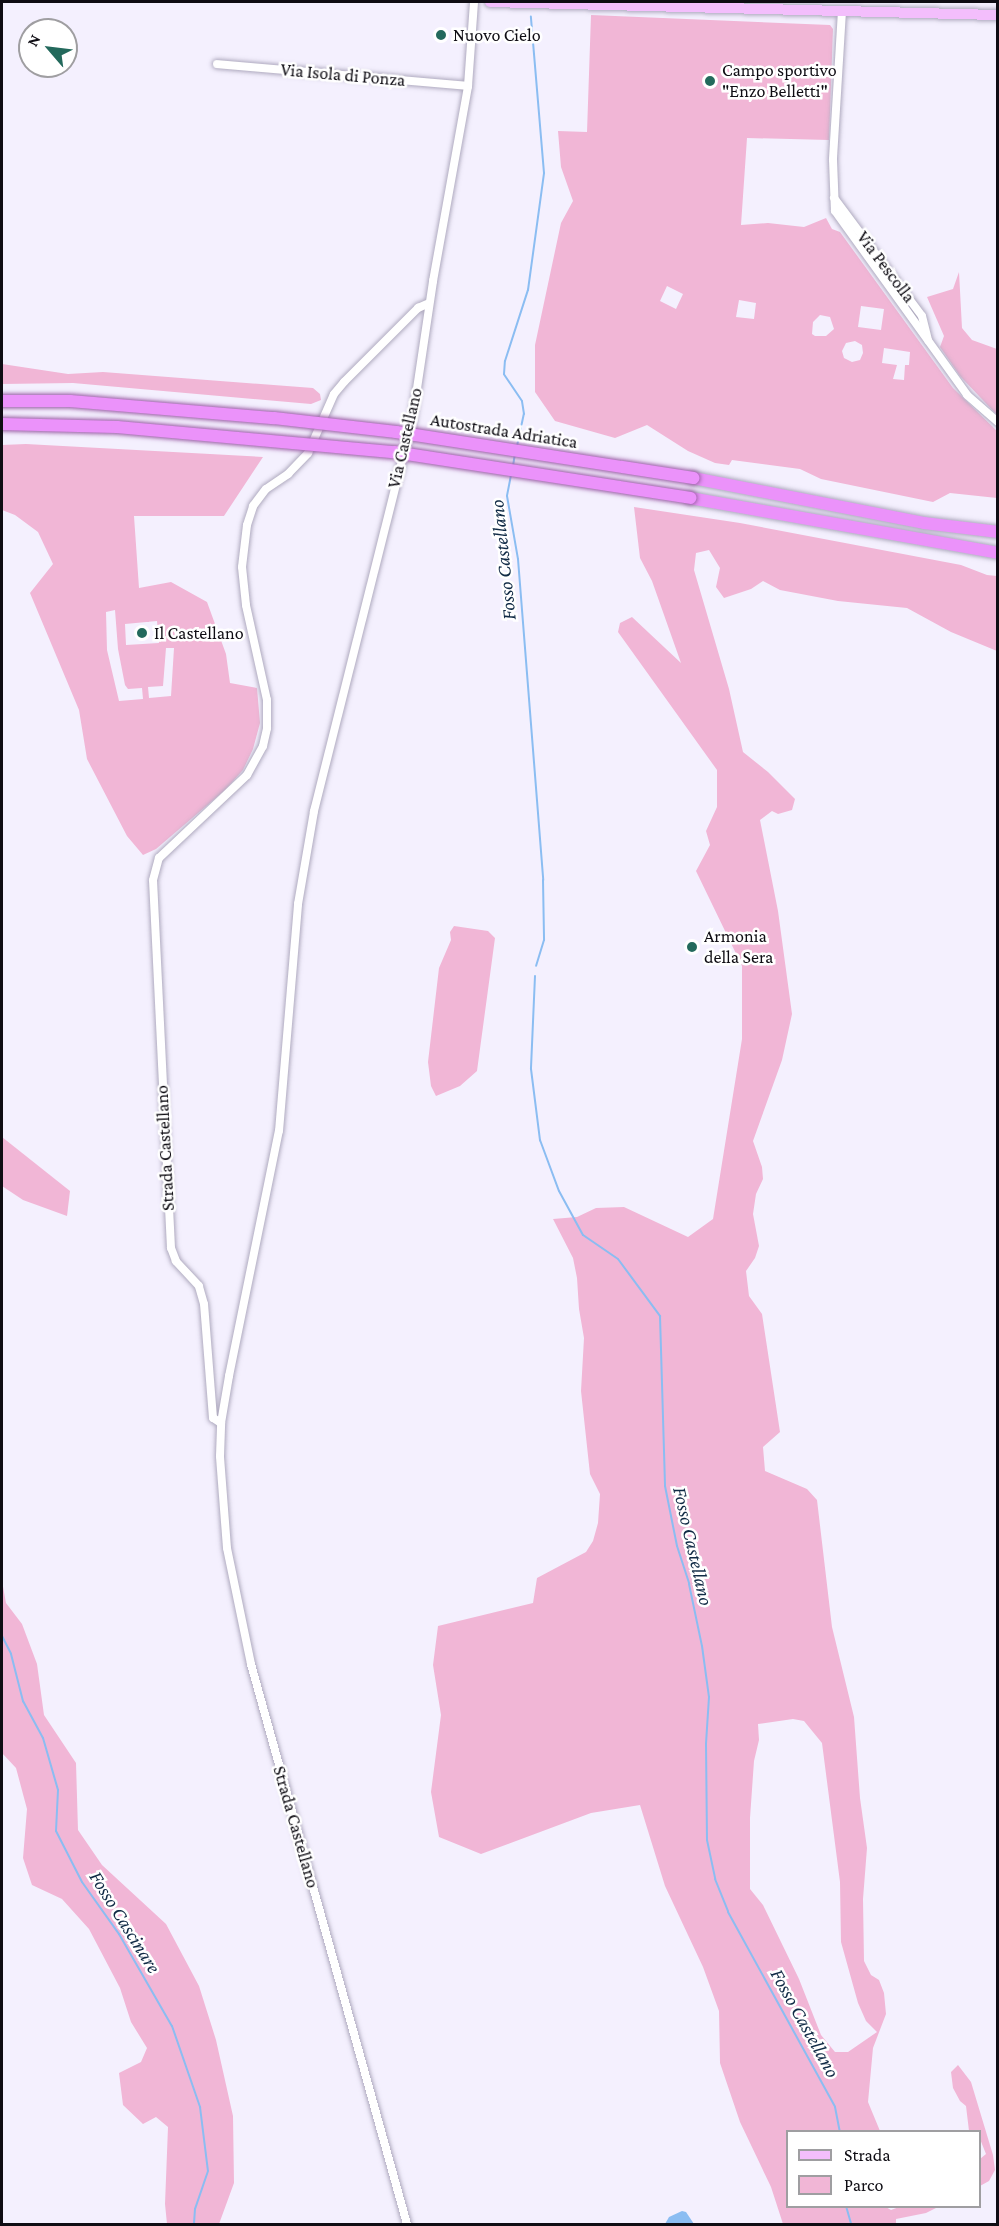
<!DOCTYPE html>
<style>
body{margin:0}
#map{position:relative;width:999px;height:2226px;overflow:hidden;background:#f4f0fe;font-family:"Crimson Pro",serif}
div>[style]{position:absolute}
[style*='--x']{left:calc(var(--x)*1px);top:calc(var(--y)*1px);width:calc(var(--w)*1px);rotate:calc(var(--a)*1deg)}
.green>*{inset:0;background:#f1b6d6}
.water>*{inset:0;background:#8bbdf2}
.stream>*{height:2px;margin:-1px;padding:0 1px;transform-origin:1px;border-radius:1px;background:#8bbdf2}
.roads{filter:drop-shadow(0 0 2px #afaabf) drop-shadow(0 0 2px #afaabf)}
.minor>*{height:8px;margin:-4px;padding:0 4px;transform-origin:4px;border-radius:4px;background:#fff}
.major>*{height:10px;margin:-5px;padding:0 5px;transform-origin:5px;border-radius:5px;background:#f3befc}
.highway>*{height:12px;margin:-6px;padding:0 6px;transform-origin:6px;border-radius:6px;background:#eb92fa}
.bridges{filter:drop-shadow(0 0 2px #9e63a9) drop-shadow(0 0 2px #9e63a9)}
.highway-bridge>*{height:12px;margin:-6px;padding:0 6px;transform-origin:6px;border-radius:6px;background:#eb92fa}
.dots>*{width:16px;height:16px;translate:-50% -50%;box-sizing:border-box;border:3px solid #fff;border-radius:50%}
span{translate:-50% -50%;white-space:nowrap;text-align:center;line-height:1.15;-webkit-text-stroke:5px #fff;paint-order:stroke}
.poi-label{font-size:18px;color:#0e0c13}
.left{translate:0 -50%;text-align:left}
.street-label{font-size:18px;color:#0e0c13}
.water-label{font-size:20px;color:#102a45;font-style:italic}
.frame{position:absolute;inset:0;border:3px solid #0e0c13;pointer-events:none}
.legend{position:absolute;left:786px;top:2130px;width:195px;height:78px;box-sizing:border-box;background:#fff;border:2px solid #9f9ea1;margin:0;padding:8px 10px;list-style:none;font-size:18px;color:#0e0c13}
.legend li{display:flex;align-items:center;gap:12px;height:30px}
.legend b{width:30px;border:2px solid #9f9ea1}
.north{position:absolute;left:18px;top:18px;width:60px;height:60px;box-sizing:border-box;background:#fff;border:2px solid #9f9ea1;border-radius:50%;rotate:298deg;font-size:16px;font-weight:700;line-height:24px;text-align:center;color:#0e0c13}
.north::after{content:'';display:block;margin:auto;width:21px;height:27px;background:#23695c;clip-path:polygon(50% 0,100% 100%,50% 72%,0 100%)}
</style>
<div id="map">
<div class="green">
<i style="clip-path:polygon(evenodd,591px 15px,830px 25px,833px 29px,829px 140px,747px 138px,741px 225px,768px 223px,804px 227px,826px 218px,832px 229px,840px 232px,953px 388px,997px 431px,997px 498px,950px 493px,933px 502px,821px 479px,800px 469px,732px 460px,729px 465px,715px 463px,688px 451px,647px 425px,615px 438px,555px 421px,535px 392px,535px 345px,561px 223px,573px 201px,561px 167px,558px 131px,587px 132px,591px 15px,667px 286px,683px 294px,676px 309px,660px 301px,667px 286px,591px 15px,739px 300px,756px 303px,754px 319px,736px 317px,739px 300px,591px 15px,861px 306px,884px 309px,881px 330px,858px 327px,861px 306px,591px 15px,820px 315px,830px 317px,834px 329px,826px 336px,815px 336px,812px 334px,813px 322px,820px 315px,591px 15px,855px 341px,862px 345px,863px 353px,860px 360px,852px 362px,844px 358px,842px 351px,846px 343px,855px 341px,591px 15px,884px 348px,910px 352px,909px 365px,905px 365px,904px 380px,893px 379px,897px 365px,882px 363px,884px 348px)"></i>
<i style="clip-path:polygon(959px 272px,962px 328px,972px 340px,997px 349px,997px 415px,960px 376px,940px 347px,944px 336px,927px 297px,953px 289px)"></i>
<i style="clip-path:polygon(2px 364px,68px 374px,103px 372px,313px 388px,320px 394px,321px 400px,311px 404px,73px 383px,2px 384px)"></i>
<i style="clip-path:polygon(evenodd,26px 444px,263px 457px,224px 516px,134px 516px,139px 588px,171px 582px,207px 602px,226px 654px,230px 683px,257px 688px,260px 723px,253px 749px,243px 770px,225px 790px,156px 849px,143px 855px,127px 836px,87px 759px,79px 710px,30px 593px,53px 564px,38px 532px,15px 515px,2px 510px,2px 445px,26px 444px,115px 610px,118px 649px,125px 685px,128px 689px,142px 688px,143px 699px,119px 701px,107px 650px,106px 612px,115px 610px,26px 444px,157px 621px,159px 643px,126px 645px,125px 624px,157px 621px,26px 444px,166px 648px,174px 648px,171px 696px,149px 698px,148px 687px,163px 686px,166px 648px)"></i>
<i style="clip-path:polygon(evenodd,634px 507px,740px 523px,961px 565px,987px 575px,997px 576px,997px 651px,951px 632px,907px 608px,838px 601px,780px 590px,763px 581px,751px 589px,724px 598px,716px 587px,720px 568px,709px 550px,696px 553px,694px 570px,729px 689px,743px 752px,768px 772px,795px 799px,792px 810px,778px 814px,772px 811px,760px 820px,778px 911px,792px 1014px,782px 1060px,753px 1141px,762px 1167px,763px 1179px,756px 1194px,753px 1214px,759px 1246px,755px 1258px,746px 1271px,749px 1296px,762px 1314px,780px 1432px,763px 1447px,765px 1471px,807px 1489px,817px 1500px,832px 1627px,854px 1717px,860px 1798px,867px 1848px,863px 1899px,864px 1961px,871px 1975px,879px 1980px,884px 1993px,886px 2014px,873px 2048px,868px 2102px,880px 2131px,788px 2132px,788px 2206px,884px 2206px,891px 2210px,899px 2207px,938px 2207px,926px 2213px,896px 2219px,896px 2224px,783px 2224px,771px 2187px,740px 2122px,720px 2063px,719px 2011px,703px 1967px,665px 1886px,640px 1805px,591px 1813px,481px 1854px,439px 1837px,431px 1792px,441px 1715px,433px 1665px,438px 1626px,533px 1603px,537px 1578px,586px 1552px,593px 1541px,598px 1523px,600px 1494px,590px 1474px,581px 1391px,584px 1338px,579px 1309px,577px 1278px,573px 1258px,553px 1219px,577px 1217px,596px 1208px,624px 1207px,688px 1237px,713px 1219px,742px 1039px,742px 966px,696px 871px,710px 845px,706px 831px,717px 807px,717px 770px,618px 632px,620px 623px,632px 617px,681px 663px,652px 581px,640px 558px,634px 507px,793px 1719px,804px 1721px,822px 1743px,840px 1882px,841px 1942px,858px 2003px,866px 2021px,877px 2032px,848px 2052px,835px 2052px,821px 2035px,799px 1979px,763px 1905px,750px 1889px,750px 1818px,754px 1761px,759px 1740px,758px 1724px,793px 1719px)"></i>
<i style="clip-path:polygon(454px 926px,488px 931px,495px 938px,477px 1071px,460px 1086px,436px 1096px,431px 1086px,428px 1062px,439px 968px,451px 940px,450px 932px)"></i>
<i style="clip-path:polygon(2px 1137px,70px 1191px,67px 1216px,23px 1200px,2px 1186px)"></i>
<i style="clip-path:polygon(2px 1581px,6px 1603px,22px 1624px,37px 1664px,44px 1715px,76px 1763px,78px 1830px,102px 1865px,166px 1924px,199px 1986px,216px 2040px,233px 2116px,234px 2183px,219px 2224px,167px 2224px,165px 2204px,168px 2127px,156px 2117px,143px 2124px,123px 2105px,119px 2073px,141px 2062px,147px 2048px,131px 2022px,120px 1988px,89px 1929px,62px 1899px,32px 1885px,23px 1858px,27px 1809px,16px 1768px,2px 1753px)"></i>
<i style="clip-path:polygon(958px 2065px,971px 2082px,993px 2155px,995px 2170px,989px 2181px,980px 2186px,980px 2159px,986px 2154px,980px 2139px,980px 2132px,969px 2131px,966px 2106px,960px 2101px,953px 2088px,951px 2072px)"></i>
</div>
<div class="water">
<i style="clip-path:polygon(682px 2211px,686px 2212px,694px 2224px,665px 2224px,669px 2217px)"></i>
</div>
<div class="stream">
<i style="--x:517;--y:446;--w:33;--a:-78"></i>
<i style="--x:524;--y:414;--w:13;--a:-99"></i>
<i style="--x:522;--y:401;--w:32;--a:-124"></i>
<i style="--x:504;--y:374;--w:13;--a:-86"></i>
<i style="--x:505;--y:361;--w:75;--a:-72.1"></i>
<i style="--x:528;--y:290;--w:118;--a:-82.2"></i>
<i style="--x:544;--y:173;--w:157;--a:-94.8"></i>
<i style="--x:513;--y:466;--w:12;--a:-81"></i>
<i style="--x:511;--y:475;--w:21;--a:101"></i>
<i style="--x:507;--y:496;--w:64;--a:80.1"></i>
<i style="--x:518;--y:559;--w:322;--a:85.5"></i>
<i style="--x:543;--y:880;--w:60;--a:89"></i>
<i style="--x:544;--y:940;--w:27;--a:107"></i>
<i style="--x:535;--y:976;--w:93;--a:92.5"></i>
<i style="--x:531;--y:1069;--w:72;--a:82.8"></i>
<i style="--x:540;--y:1140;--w:54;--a:69.6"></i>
<i style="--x:559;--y:1191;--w:50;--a:61.4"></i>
<i style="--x:583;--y:1235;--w:42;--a:34.4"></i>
<i style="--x:618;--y:1259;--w:71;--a:53.6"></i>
<i style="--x:660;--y:1316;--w:170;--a:88.3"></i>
<i style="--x:665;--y:1486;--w:61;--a:78.7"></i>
<i style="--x:677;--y:1546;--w:40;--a:72"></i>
<i style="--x:689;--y:1584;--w:63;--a:78.2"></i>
<i style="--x:702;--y:1646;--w:51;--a:82.2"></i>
<i style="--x:709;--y:1697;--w:47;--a:93.7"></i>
<i style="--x:706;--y:1744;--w:96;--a:89.4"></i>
<i style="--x:707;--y:1840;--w:40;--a:78"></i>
<i style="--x:715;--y:1879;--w:35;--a:68"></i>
<i style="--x:728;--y:1912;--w:222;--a:61.2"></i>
<i style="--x:835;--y:2107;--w:25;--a:79"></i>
<i style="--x:2;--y:1636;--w:20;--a:63"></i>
<i style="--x:11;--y:1654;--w:49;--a:75.7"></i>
<i style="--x:23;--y:1701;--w:42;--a:61.6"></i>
<i style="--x:43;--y:1738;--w:54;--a:73.9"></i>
<i style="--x:58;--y:1790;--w:41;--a:92.8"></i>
<i style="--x:56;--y:1831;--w:57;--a:63"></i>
<i style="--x:82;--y:1882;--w:64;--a:54.6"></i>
<i style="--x:119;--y:1934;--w:106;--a:60.1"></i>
<i style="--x:172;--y:2026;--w:86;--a:70.9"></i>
<i style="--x:200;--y:2107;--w:64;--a:82.9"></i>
<i style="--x:208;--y:2171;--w:40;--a:108.9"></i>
<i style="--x:195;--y:2209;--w:15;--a:94"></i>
<i style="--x:846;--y:2206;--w:19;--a:74"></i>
</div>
<div class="roads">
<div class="minor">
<i style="--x:842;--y:11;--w:149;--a:93.5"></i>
<i style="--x:833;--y:160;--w:51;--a:87.8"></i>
<i style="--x:835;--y:211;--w:226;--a:54.3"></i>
<i style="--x:967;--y:395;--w:41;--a:41.1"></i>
<i style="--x:217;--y:64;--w:252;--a:5"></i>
<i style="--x:834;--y:198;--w:147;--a:53.3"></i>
<i style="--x:922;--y:316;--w:25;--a:76"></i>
<i style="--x:221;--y:1423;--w:9;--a:-148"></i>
<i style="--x:213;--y:1418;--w:114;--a:-94.5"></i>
<i style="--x:204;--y:1304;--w:19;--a:-106"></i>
<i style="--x:199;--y:1286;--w:34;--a:-133"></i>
<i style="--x:176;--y:1261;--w:14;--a:-111"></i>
<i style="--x:171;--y:1248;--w:368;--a:-92.8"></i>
<i style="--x:153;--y:880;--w:23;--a:-75"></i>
<i style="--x:159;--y:858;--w:121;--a:-43.3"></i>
<i style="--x:247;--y:775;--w:33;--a:-61"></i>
<i style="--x:263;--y:746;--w:18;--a:-77"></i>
<i style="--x:267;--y:728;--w:28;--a:-90"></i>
<i style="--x:267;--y:700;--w:97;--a:-102.5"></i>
<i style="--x:246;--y:605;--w:38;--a:-96"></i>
<i style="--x:242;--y:567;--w:42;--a:-83.2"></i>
<i style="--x:247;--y:525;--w:20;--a:-72"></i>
<i style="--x:253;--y:506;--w:21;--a:-53"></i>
<i style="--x:266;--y:489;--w:27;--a:-34"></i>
<i style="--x:288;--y:474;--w:29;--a:-46"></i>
<i style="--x:308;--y:453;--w:64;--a:-66.2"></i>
<i style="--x:334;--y:394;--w:16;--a:-50"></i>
<i style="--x:344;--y:382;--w:105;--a:-45"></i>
<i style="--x:418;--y:308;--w:12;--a:-24"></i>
<i style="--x:407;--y:2224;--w:581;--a:-105.57"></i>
<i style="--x:251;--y:1664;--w:118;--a:-101.7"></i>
<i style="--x:227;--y:1548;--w:92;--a:-94.4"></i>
<i style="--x:220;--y:1456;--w:33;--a:-88"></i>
<i style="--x:221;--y:1423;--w:48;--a:-80.3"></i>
<i style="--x:229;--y:1376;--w:250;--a:-78.5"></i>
<i style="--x:279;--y:1131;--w:228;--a:-85.2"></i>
<i style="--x:298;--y:904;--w:94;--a:-80.2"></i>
<i style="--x:314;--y:811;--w:401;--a:-75.9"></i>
<i style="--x:412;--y:422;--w:143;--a:-81.5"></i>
<i style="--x:433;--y:281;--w:198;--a:-79.8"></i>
<i style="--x:468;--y:86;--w:84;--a:-85.9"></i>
</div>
<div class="major">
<i style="--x:490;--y:2;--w:508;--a:1.47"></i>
</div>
<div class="highway">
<i style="--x:693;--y:478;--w:235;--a:11"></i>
<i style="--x:924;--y:523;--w:75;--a:6.9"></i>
<i style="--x:690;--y:498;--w:313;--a:10.1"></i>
</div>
</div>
<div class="bridges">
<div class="highway-bridge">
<i style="--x:2;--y:401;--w:68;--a:0"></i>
<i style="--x:70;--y:401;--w:205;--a:4.8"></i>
<i style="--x:274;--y:418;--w:123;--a:6.5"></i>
<i style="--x:396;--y:432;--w:301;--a:8.8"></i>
<i style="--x:2;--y:424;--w:115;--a:1.5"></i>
<i style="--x:117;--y:427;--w:278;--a:5.2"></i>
<i style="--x:394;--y:452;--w:300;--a:8.8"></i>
</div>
</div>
<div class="dots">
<i style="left:441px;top:35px;background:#23695c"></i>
<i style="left:710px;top:81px;background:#23695c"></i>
<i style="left:142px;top:633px;background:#23695c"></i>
<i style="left:692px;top:947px;background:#23695c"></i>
</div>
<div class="poi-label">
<span class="left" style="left:453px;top:35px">Nuovo Cielo</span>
<span class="left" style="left:722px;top:81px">Campo sportivo<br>"Enzo Belletti"</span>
<span class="left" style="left:154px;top:633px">Il Castellano</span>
<span class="left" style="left:704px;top:947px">Armonia<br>della Sera</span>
</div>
<div class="street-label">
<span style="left:343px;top:75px;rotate:5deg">Via Isola di Ponza</span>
<span style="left:886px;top:267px;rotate:53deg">Via Pescolla</span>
<span style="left:504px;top:431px;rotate:9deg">Autostrada Adriatica</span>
<span style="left:405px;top:438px;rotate:-77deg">Via Castellano</span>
<span style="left:165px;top:1148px;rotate:-93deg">Strada Castellano</span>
<span style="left:296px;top:1827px;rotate:74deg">Strada Castellano</span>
</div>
<div class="water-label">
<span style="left:503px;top:560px;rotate:-96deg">Fosso Castellano</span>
<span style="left:693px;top:1546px;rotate:77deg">Fosso Castellano</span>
<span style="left:125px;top:1922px;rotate:58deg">Fosso Cascinare</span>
<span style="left:805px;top:2023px;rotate:61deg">Fosso Castellano</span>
</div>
<div class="frame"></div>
<ul class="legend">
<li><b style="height:8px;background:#f3befc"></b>Strada</li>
<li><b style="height:16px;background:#f1b6d6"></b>Parco</li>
</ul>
<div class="north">N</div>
</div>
